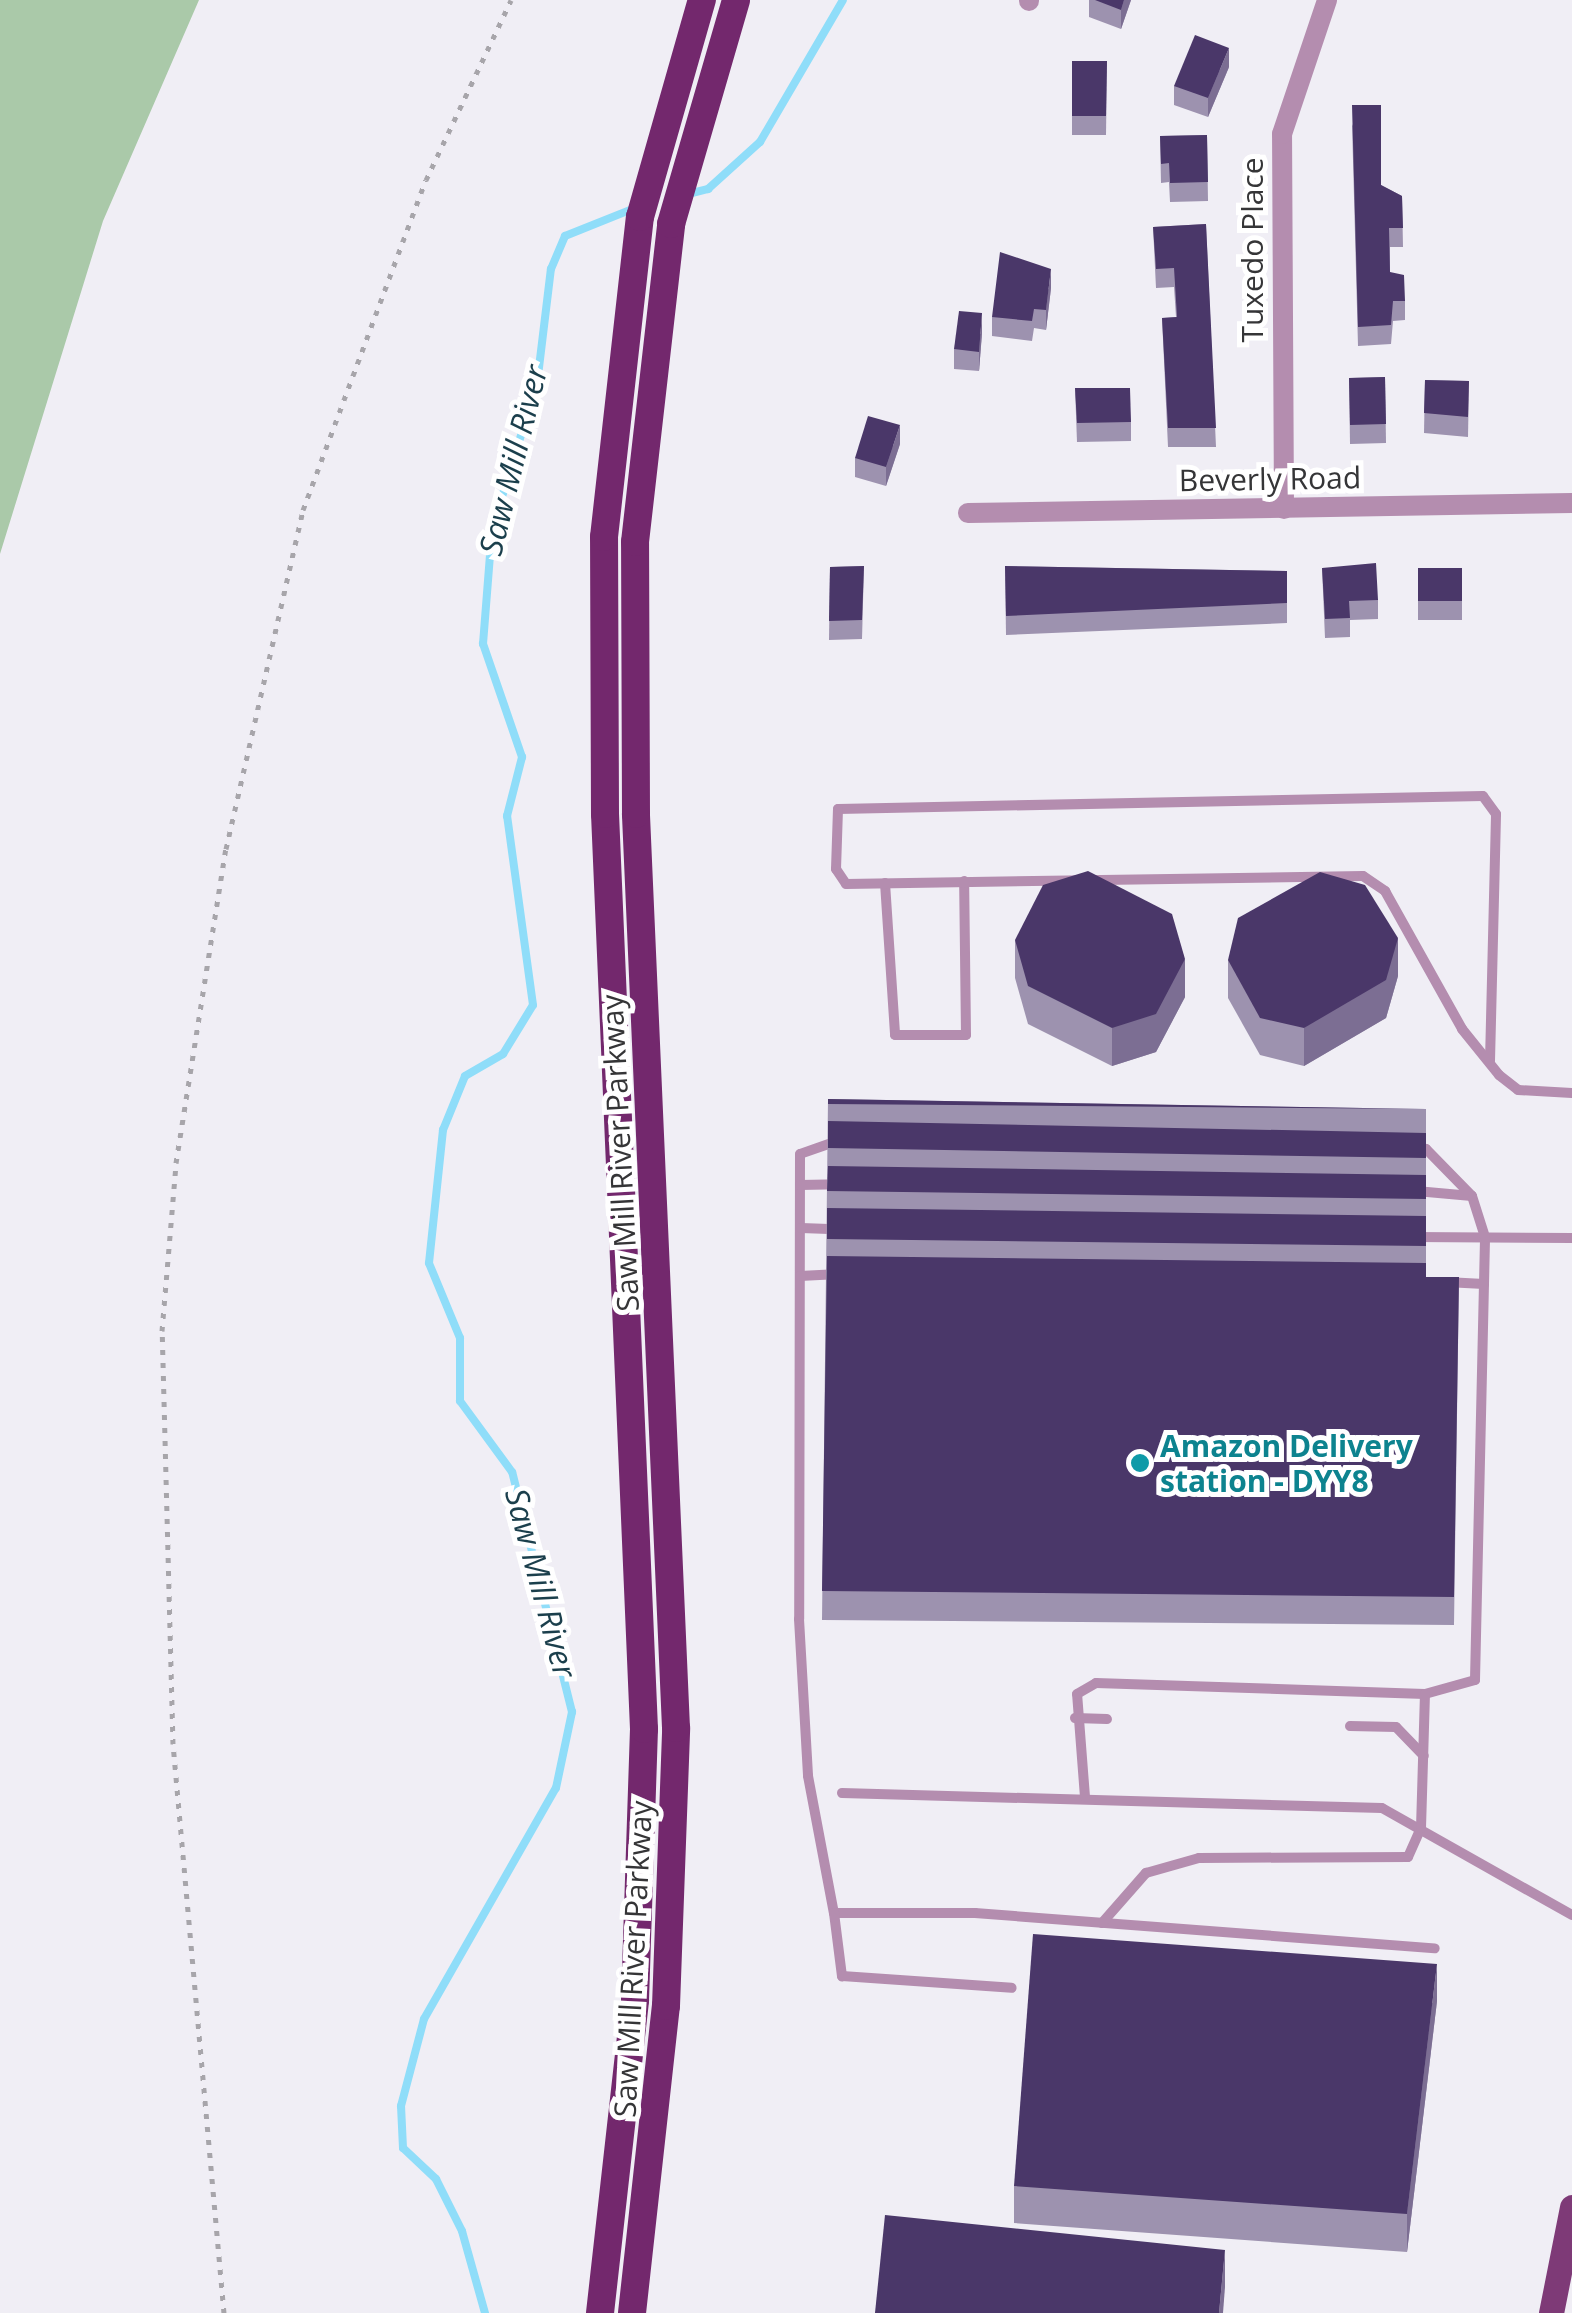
<!DOCTYPE html>
<style>
body{margin:0}
#map{position:relative;width:1572px;height:2313px;overflow:hidden;background:#f0eef5;font-family:"Open Sans",sans-serif}
div>[style]{position:absolute}
[style*='--x']{left:calc(var(--x)*1px);top:calc(var(--y)*1px);width:calc(var(--w)*1px);rotate:calc(var(--a)*1deg)}
.green>*{inset:0;background:#aac9a9}
.stream>*{height:8px;margin:-4px;padding:0 4px;transform-origin:4px;border-radius:4px;background:#8fddf9}
.path>*{height:5px;margin-top:-2.5px;transform-origin:0;background:repeating-linear-gradient(90deg,#a7a5aa 0 5px,transparent 0 13px)}
.service>*{height:10px;margin:-5px;padding:0 5px;transform-origin:5px;border-radius:5px;background:#b48daf}
.minor>*{height:20px;margin:-10px;padding:0 10px;transform-origin:10px;border-radius:10px;background:#b48daf}
.primary>*{height:25px;margin:-12.5px;padding:0 12.5px;transform-origin:12.5px;border-radius:12.5px;background:#7e3a77}
.trunk>*{height:28px;margin:-14px;padding:0 14px;transform-origin:14px;border-radius:14px;background:#73286d}
.wall>*{inset:0;background:#9d92af}
.shaded-wall>*{inset:0;background:#7c6e93}
.building>*{inset:0;background:#4a3769}
.dots>*{width:28px;height:28px;translate:-50% -50%;box-sizing:border-box;border:5px solid #fff;border-radius:50%}
span{translate:-50% -50%;white-space:nowrap;text-align:center;line-height:1.15;-webkit-text-stroke:10px #fff;paint-order:stroke}
.street-label{font-size:30px;color:#353537}
.culture-label{font-size:30px;color:#0d838f;font-weight:700}
.left{translate:0 -50%;text-align:left}
.water-label{font-size:32px;color:#1b3f4c;font-style:italic}
</style>
<div id="map">
<div class="green">
<i style="clip-path:polygon(0 0,199px 0,103px 221px,0 554px)"></i>
</div>
<div class="stream">
<i style="--x:688;--y:194;--w:21;--a:-14"></i>
<i style="--x:708;--y:189;--w:70;--a:-42.1"></i>
<i style="--x:760;--y:142;--w:164;--a:-59.7"></i>
<i style="--x:485;--y:2313;--w:85;--a:-105.7"></i>
<i style="--x:462;--y:2231;--w:58;--a:-116.6"></i>
<i style="--x:436;--y:2179;--w:45;--a:-136.8"></i>
<i style="--x:403;--y:2148;--w:42;--a:-92.7"></i>
<i style="--x:401;--y:2106;--w:90;--a:-75.2"></i>
<i style="--x:424;--y:2019;--w:266;--a:-60.3"></i>
<i style="--x:556;--y:1788;--w:78;--a:-78.1"></i>
<i style="--x:572;--y:1712;--w:247;--a:-104"></i>
<i style="--x:512;--y:1472;--w:88;--a:-126.2"></i>
<i style="--x:460;--y:1401;--w:63;--a:-90"></i>
<i style="--x:460;--y:1338;--w:81;--a:-112.5"></i>
<i style="--x:429;--y:1263;--w:134;--a:-84"></i>
<i style="--x:443;--y:1130;--w:58;--a:-67.8"></i>
<i style="--x:465;--y:1076;--w:44;--a:-30.1"></i>
<i style="--x:503;--y:1054;--w:57;--a:-58.5"></i>
<i style="--x:533;--y:1005;--w:191;--a:-97.8"></i>
<i style="--x:507;--y:816;--w:61;--a:-75.7"></i>
<i style="--x:522;--y:757;--w:120;--a:-109"></i>
<i style="--x:483;--y:644;--w:115;--a:-85.5"></i>
<i style="--x:492;--y:529;--w:152;--a:-72.8"></i>
<i style="--x:537;--y:384;--w:116;--a:-83.1"></i>
<i style="--x:551;--y:269;--w:36;--a:-67"></i>
<i style="--x:565;--y:236;--w:75;--a:-21.8"></i>
</div>
<div class="path">
<i style="--x:224;--y:2313;--w:571;--a:-95.12"></i>
<i style="--x:173;--y:1744;--w:413;--a:-91.5"></i>
<i style="--x:162;--y:1331;--w:169;--a:-85.2"></i>
<i style="--x:176;--y:1163;--w:318;--a:-81"></i>
<i style="--x:226;--y:849;--w:348;--a:-77.2"></i>
<i style="--x:303;--y:510;--w:352;--a:-69.6"></i>
<i style="--x:426;--y:180;--w:199;--a:-64.7"></i>
</div>
<div class="service">
<i style="--x:885;--y:883;--w:152;--a:86.2"></i>
<i style="--x:895;--y:1035;--w:71;--a:0"></i>
<i style="--x:966;--y:1035;--w:154;--a:-90.7"></i>
<i style="--x:1490;--y:1061;--w:247;--a:-88.6"></i>
<i style="--x:1496;--y:814;--w:22;--a:-126"></i>
<i style="--x:1483;--y:796;--w:645;--a:178.85"></i>
<i style="--x:838;--y:809;--w:60;--a:91.9"></i>
<i style="--x:836;--y:869;--w:18;--a:56"></i>
<i style="--x:846;--y:884;--w:517;--a:-0.89"></i>
<i style="--x:1363;--y:876;--w:27;--a:34"></i>
<i style="--x:1385;--y:891;--w:158;--a:60.8"></i>
<i style="--x:1462;--y:1029;--w:59;--a:51.2"></i>
<i style="--x:1499;--y:1075;--w:24;--a:38"></i>
<i style="--x:1518;--y:1090;--w:54;--a:3.2"></i>
<i style="--x:840;--y:1140;--w:42;--a:160.7"></i>
<i style="--x:800;--y:1154;--w:465;--a:90.1"></i>
<i style="--x:799;--y:1619;--w:157;--a:86.7"></i>
<i style="--x:808;--y:1776;--w:139;--a:79.3"></i>
<i style="--x:834;--y:1913;--w:141;--a:0"></i>
<i style="--x:975;--y:1913;--w:461;--a:4.4"></i>
<i style="--x:800;--y:1185;--w:39;--a:-1"></i>
<i style="--x:1416;--y:1191;--w:56;--a:5.1"></i>
<i style="--x:801;--y:1228;--w:35;--a:2"></i>
<i style="--x:1413;--y:1237;--w:159;--a:0.4"></i>
<i style="--x:800;--y:1276;--w:39;--a:-3"></i>
<i style="--x:1446;--y:1282;--w:38;--a:3"></i>
<i style="--x:1075;--y:1718;--w:32;--a:2"></i>
<i style="--x:1350;--y:1726;--w:46;--a:1.2"></i>
<i style="--x:1396;--y:1727;--w:40;--a:46"></i>
<i style="--x:842;--y:1793;--w:540;--a:1.59"></i>
<i style="--x:1382;--y:1808;--w:218;--a:29.4"></i>
<i style="--x:1085;--y:1797;--w:103;--a:-94.4"></i>
<i style="--x:1077;--y:1694;--w:22;--a:-30"></i>
<i style="--x:1096;--y:1683;--w:329;--a:1.9"></i>
<i style="--x:1425;--y:1694;--w:52;--a:-15.6"></i>
<i style="--x:1475;--y:1680;--w:443;--a:-88.7"></i>
<i style="--x:1485;--y:1237;--w:43;--a:-107.6"></i>
<i style="--x:1472;--y:1196;--w:66;--a:-134.4"></i>
<i style="--x:1426;--y:1149;--w:14;--a:180"></i>
<i style="--x:834;--y:1913;--w:64;--a:82.8"></i>
<i style="--x:842;--y:1976;--w:170;--a:4"></i>
<i style="--x:1102;--y:1923;--w:67;--a:-48.7"></i>
<i style="--x:1146;--y:1873;--w:55;--a:-15.8"></i>
<i style="--x:1199;--y:1858;--w:209;--a:-0.3"></i>
<i style="--x:1408;--y:1857;--w:32;--a:-66"></i>
<i style="--x:1421;--y:1828;--w:134;--a:-88.3"></i>
</div>
<div class="minor">
<i style="--x:1029;--y:1;--w:1;--a:-90"></i>
<i style="--x:1284;--y:509;--w:375;--a:-90.3"></i>
<i style="--x:1282;--y:134;--w:141;--a:-71.4"></i>
<i style="--x:968;--y:513;--w:604;--a:-0.95"></i>
</div>
<div class="primary">
<i style="--x:1551;--y:2313;--w:108;--a:-78.8"></i>
</div>
<div class="trunk">
<i style="--x:600;--y:2313;--w:315;--a:-83.6"></i>
<i style="--x:635;--y:2000;--w:271;--a:-88.1"></i>
<i style="--x:644;--y:1729;--w:916;--a:-92.44"></i>
<i style="--x:605;--y:814;--w:277;--a:-90.2"></i>
<i style="--x:604;--y:537;--w:322;--a:-83.6"></i>
<i style="--x:640;--y:217;--w:226;--a:-74.1"></i>
<i style="--x:632;--y:2313;--w:309;--a:-83.7"></i>
<i style="--x:666;--y:2006;--w:278;--a:-87.9"></i>
<i style="--x:676;--y:1728;--w:915;--a:-92.51"></i>
<i style="--x:636;--y:814;--w:272;--a:-90.2"></i>
<i style="--x:635;--y:542;--w:320;--a:-83.5"></i>
<i style="--x:671;--y:224;--w:233;--a:-73.8"></i>
</div>
<div class="wall">
<i style="clip-path:polygon(1089px 0,1131px 0,1121px 29px,1089px 17px)"></i>
<i style="clip-path:polygon(1072px 61px,1107px 61px,1106px 135px,1072px 135px)"></i>
<i style="clip-path:polygon(1229px 67px,1208px 117px,1174px 105px,1174px 86px)"></i>
<i style="clip-path:polygon(1352px 124px,1381px 185px,1402px 196px,1403px 247px,1390px 247px,1390px 272px,1405px 301px,1405px 320px,1393px 321px,1391px 344px,1358px 346px)"></i>
<i style="clip-path:polygon(1207px 135px,1208px 201px,1170px 202px,1169px 182px,1161px 183px,1160px 136px)"></i>
<i style="clip-path:polygon(1206px 224px,1216px 447px,1168px 447px,1162px 318px,1176px 317px,1174px 287px,1156px 288px,1153px 227px)"></i>
<i style="clip-path:polygon(1051px 288px,1046px 330px,1034px 328px,1032px 341px,992px 336px,992px 317px)"></i>
<i style="clip-path:polygon(982px 333px,979px 371px,954px 369px,954px 349px)"></i>
<i style="clip-path:polygon(1385px 377px,1386px 443px,1350px 444px,1349px 378px)"></i>
<i style="clip-path:polygon(1425px 380px,1469px 381px,1468px 437px,1424px 433px)"></i>
<i style="clip-path:polygon(1075px 388px,1131px 422px,1131px 441px,1077px 442px)"></i>
<i style="clip-path:polygon(900px 444px,886px 486px,855px 477px,855px 458px)"></i>
<i style="clip-path:polygon(864px 566px,862px 639px,829px 640px,830px 567px)"></i>
<i style="clip-path:polygon(1005px 566px,1287px 571px,1287px 623px,1006px 635px)"></i>
<i style="clip-path:polygon(1322px 568px,1378px 600px,1378px 619px,1350px 620px,1350px 637px,1325px 638px)"></i>
<i style="clip-path:polygon(1418px 568px,1462px 568px,1462px 620px,1418px 620px)"></i>
<i style="clip-path:polygon(1015px 940px,1185px 997px,1156px 1052px,1112px 1066px,1028px 1024px,1015px 978px)"></i>
<i style="clip-path:polygon(1228px 960px,1398px 976px,1386px 1018px,1304px 1066px,1260px 1055px,1228px 998px)"></i>
<i style="clip-path:polygon(828px 1099px,1426px 1109px,1426px 1277px,1459px 1277px,1454px 1625px,822px 1620px)"></i>
<i style="clip-path:polygon(1437px 2001px,1407px 2252px,1014px 2223px,1014px 2186px)"></i>
</div>
<div class="shaded-wall">
<i style="clip-path:polygon(1124px 0,1131px 0,1121px 29px,1121px 10px)"></i>
<i style="clip-path:polygon(1229px 48px,1229px 67px,1208px 117px,1208px 98px)"></i>
<i style="clip-path:polygon(1051px 269px,1051px 288px,1046px 330px,1046px 310px)"></i>
<i style="clip-path:polygon(982px 313px,982px 333px,979px 371px,979px 352px)"></i>
<i style="clip-path:polygon(900px 425px,900px 444px,886px 486px,886px 467px)"></i>
<i style="clip-path:polygon(1398px 938px,1398px 976px,1386px 1018px,1304px 1066px,1304px 1028px)"></i>
<i style="clip-path:polygon(1185px 959px,1185px 997px,1156px 1052px,1112px 1066px,1112px 1028px)"></i>
<i style="clip-path:polygon(1437px 1964px,1437px 2001px,1407px 2252px,1407px 2214px)"></i>
<i style="clip-path:polygon(1225px 2250px,1225px 2287px,1223px 2313px,1219px 2313px)"></i>
</div>
<div class="building">
<i style="clip-path:polygon(1095px 0,1124px 0,1121px 10px)"></i>
<i style="clip-path:polygon(1195px 35px,1229px 48px,1208px 98px,1174px 86px)"></i>
<i style="clip-path:polygon(1072px 61px,1107px 61px,1106px 116px,1072px 116px)"></i>
<i style="clip-path:polygon(1352px 105px,1381px 105px,1381px 185px,1402px 196px,1403px 228px,1389px 228px,1390px 272px,1404px 275px,1405px 301px,1393px 301px,1391px 325px,1358px 327px)"></i>
<i style="clip-path:polygon(1207px 135px,1208px 182px,1170px 183px,1169px 163px,1161px 164px,1160px 136px)"></i>
<i style="clip-path:polygon(1206px 224px,1216px 428px,1168px 428px,1162px 318px,1177px 317px,1174px 268px,1156px 269px,1153px 227px)"></i>
<i style="clip-path:polygon(1000px 252px,1051px 269px,1046px 310px,1034px 309px,1032px 321px,992px 317px)"></i>
<i style="clip-path:polygon(959px 311px,982px 313px,979px 352px,954px 349px)"></i>
<i style="clip-path:polygon(1385px 377px,1386px 424px,1350px 425px,1349px 378px)"></i>
<i style="clip-path:polygon(1425px 380px,1469px 381px,1468px 417px,1424px 413px)"></i>
<i style="clip-path:polygon(1075px 388px,1130px 388px,1131px 422px,1077px 423px)"></i>
<i style="clip-path:polygon(868px 416px,900px 425px,886px 467px,855px 458px)"></i>
<i style="clip-path:polygon(1376px 563px,1378px 600px,1349px 601px,1350px 618px,1325px 619px,1322px 568px)"></i>
<i style="clip-path:polygon(864px 566px,862px 620px,829px 621px,830px 567px)"></i>
<i style="clip-path:polygon(1005px 566px,1287px 571px,1287px 603px,1006px 616px)"></i>
<i style="clip-path:polygon(1418px 568px,1462px 568px,1462px 601px,1418px 601px)"></i>
<i style="clip-path:polygon(1088px 871px,1172px 914px,1185px 959px,1156px 1014px,1112px 1028px,1028px 986px,1015px 940px,1043px 885px)"></i>
<i style="clip-path:polygon(1320px 872px,1365px 885px,1398px 938px,1386px 980px,1304px 1028px,1260px 1018px,1228px 960px,1238px 918px)"></i>
<i style="clip-path:polygon(828px 1099px,1426px 1109px,828px 1104px)"></i>
<i style="clip-path:polygon(828px 1121px,1426px 1133px,1426px 1158px,828px 1148px)"></i>
<i style="clip-path:polygon(828px 1166px,1426px 1175px,1426px 1199px,827px 1191px)"></i>
<i style="clip-path:polygon(827px 1208px,1426px 1216px,1426px 1246px,827px 1239px)"></i>
<i style="clip-path:polygon(827px 1256px,1426px 1263px,1426px 1277px,1459px 1277px,1454px 1597px,822px 1591px)"></i>
<i style="clip-path:polygon(1033px 1934px,1437px 1964px,1407px 2214px,1014px 2186px)"></i>
<i style="clip-path:polygon(885px 2215px,1225px 2250px,1219px 2313px,875px 2313px)"></i>
</div>
<div class="dots">
<i style="left:1140px;top:1463px;background:#0f9aa8"></i>
</div>
<div class="street-label">
<span style="left:1252px;top:250px;rotate:-90deg">Tuxedo Place</span>
<span style="left:1270px;top:479px;rotate:-1deg">Beverly Road</span>
<span style="left:620px;top:1153px;rotate:-93deg">Saw Mill River Parkway</span>
<span style="left:633px;top:1959px;rotate:-87deg">Saw Mill River Parkway</span>
</div>
<div class="culture-label">
<span class="left" style="left:1160px;top:1463px">Amazon Delivery<br>station - DYY8</span>
</div>
<div class="water-label">
<span style="left:513px;top:460px;rotate:-76deg">Saw Mill River</span>
<span style="left:541px;top:1583px;rotate:75deg">Saw Mill River</span>
</div>
</div>
